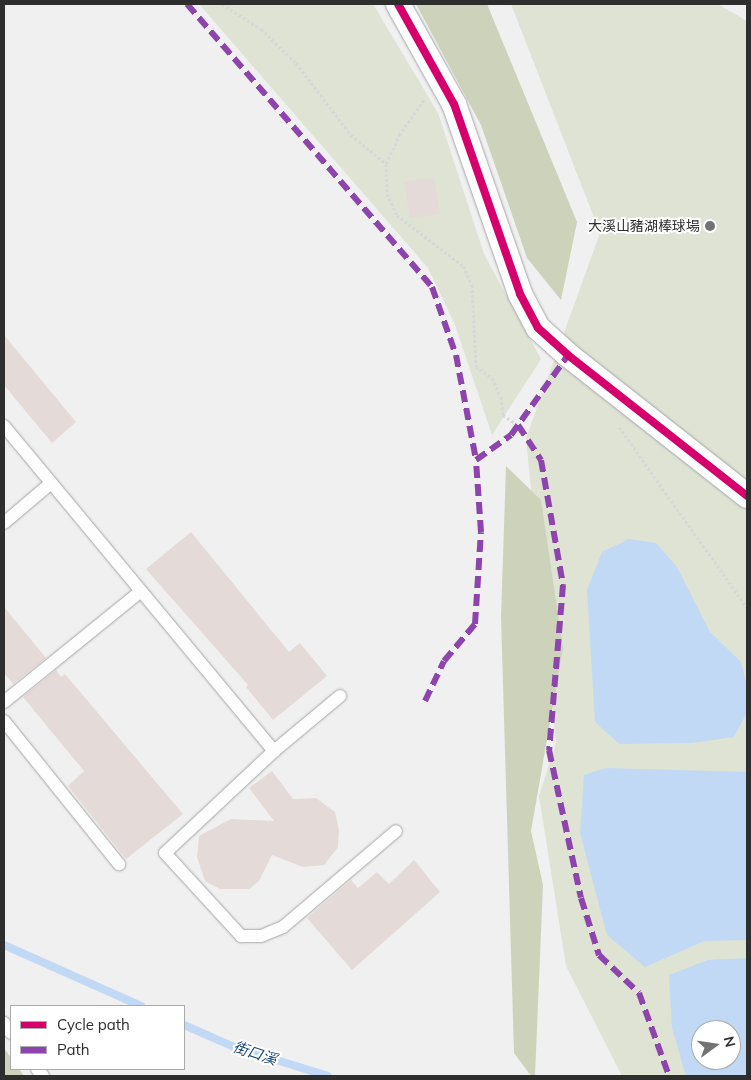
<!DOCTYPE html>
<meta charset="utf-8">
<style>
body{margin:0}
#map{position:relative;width:751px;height:1080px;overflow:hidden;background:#f0f0f1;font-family:Mulish,"Noto Sans TC",sans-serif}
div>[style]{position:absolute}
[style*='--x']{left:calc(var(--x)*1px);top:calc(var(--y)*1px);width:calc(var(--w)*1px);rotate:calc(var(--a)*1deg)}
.green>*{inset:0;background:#dee3d3}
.forest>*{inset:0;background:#ccd3ba}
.water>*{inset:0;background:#c1d9f4}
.stream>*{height:8px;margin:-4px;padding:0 4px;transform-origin:4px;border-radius:4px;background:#c1d9f4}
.building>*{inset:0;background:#e4dad7}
.path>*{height:3px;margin-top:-1.5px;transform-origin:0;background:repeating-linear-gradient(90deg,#d7d7d8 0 2.5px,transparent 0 5px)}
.roads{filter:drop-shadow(0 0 1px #a6a6a6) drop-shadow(0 0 1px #a6a6a6)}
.lane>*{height:12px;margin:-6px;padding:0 6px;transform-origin:6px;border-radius:6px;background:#fdfdfd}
.street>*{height:24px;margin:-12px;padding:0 12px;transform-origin:12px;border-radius:12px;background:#fdfdfd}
.quiet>*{height:6px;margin-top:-3px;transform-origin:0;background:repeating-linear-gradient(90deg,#8e44ad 0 12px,transparent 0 18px)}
.cycleway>*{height:8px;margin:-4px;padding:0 4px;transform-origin:4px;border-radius:4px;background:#d6006c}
.dots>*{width:14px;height:14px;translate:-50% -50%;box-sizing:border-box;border:2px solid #fff;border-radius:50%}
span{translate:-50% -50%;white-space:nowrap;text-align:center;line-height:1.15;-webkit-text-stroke:4px #fff;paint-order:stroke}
.poi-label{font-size:14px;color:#2e2e2e}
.right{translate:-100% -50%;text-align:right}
.water-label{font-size:15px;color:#1a4778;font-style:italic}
.frame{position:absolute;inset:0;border:5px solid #2e2e2e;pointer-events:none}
.legend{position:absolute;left:10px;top:1005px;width:175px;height:65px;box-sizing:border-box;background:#fff;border:1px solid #ababab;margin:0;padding:6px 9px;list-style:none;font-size:15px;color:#2e2e2e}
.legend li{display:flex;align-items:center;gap:10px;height:25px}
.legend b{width:25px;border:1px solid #ababab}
.north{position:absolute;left:691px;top:1020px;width:50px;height:50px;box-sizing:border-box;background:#fff;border:1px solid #ababab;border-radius:50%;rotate:76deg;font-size:14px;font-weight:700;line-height:20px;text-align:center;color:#2e2e2e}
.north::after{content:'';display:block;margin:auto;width:18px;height:22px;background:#727272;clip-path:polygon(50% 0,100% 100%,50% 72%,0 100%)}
</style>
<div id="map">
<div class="green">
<i style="clip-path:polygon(199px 4px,373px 4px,438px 113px,484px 254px,541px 359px,492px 435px,455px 325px,428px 268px)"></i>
<i style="clip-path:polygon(evenodd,511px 4px,718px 4px,747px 21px,747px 1076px,622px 1076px,566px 966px,539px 796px,556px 743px,526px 438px,600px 233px,511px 4px,701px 1030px,731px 1030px,731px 1060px,701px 1060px,701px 1030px)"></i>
</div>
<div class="forest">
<i style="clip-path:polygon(416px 4px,487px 4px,577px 222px,561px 300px,527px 258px,481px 125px)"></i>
<i style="clip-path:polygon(506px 466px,541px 500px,563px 648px,531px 831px,543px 885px,535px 1076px,531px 1076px,514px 1053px,501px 617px)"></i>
<i style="clip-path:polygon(4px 1048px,11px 1058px,11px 1069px,19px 1069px,24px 1076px,4px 1076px)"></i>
</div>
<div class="water">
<i style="clip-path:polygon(629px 539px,656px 543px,677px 567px,710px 632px,741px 662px,747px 687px,747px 712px,734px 737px,691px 743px,619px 744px,595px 722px,587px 590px,602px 552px)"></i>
<i style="clip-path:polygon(606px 768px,747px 772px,747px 940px,704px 941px,645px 967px,607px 935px,580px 833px,584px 775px)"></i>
<i style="clip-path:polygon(evenodd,747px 958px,747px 1076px,686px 1076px,672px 1028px,669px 975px,708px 960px,747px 958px,701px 1030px,731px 1030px,731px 1060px,701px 1060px,701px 1030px)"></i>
</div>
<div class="stream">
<i style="--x:4;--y:945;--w:150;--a:24"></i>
<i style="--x:184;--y:1025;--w:55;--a:23.7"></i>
<i style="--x:234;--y:1047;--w:98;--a:17.1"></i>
</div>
<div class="building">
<i style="clip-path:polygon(434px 177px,440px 214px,410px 218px,404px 182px)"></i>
<i style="clip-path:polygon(4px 335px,76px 422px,52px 443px,4px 385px)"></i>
<i style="clip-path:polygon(191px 532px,289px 652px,300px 643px,327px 676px,273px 720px,246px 687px,248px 685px,146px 569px)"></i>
<i style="clip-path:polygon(4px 607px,46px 658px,13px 684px,4px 673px)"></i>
<i style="clip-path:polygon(56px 670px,61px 677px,65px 674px,183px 814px,126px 859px,68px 786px,84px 771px,23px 697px)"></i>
<i style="clip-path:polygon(272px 771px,293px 799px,316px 798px,335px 812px,339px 830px,338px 847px,324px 865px,303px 867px,272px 855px,259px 881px,249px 889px,220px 889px,205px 881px,197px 857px,199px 836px,231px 819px,274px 821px,249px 788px)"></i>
<i style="clip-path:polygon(414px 860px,440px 892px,352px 970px,307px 918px,351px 880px,358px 888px,377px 872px,389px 884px)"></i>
</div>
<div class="path">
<i style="--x:222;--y:4;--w:46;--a:32.7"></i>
<i style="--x:261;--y:29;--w:49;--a:44.2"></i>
<i style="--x:296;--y:63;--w:91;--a:52.6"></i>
<i style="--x:351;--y:135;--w:45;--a:39.6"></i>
<i style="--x:424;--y:100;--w:42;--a:125.2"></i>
<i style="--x:400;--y:134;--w:33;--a:115"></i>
<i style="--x:386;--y:164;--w:30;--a:88"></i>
<i style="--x:387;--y:194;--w:23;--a:65"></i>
<i style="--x:397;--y:215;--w:83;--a:37.7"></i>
<i style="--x:463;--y:266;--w:21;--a:65"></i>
<i style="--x:472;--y:285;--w:81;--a:87.2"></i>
<i style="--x:476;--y:366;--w:20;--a:37"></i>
<i style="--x:492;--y:378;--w:21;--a:65"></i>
<i style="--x:501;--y:397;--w:18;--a:84"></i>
<i style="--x:503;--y:415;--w:18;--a:34"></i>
<i style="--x:619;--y:427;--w:222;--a:54.7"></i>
</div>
<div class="roads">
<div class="lane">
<i style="--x:4;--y:426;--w:423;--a:50.3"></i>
<i style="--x:274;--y:751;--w:86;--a:-39.8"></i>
<i style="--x:4;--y:523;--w:62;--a:-40.4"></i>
<i style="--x:4;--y:702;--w:175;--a:-39"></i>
<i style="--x:4;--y:721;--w:184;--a:51.2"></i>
<i style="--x:274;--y:751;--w:149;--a:136.9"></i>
<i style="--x:165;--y:853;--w:113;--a:47.5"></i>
<i style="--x:241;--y:936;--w:20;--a:0"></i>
<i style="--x:261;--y:936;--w:24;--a:-22"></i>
<i style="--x:283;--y:927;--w:148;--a:-40.3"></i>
<i style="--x:4;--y:1023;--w:12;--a:55"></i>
<i style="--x:37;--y:1069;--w:9;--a:49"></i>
</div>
<div class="street">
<i style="--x:398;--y:4;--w:115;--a:60.8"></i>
<i style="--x:454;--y:104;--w:201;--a:70.8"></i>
<i style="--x:520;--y:294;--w:38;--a:62"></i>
<i style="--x:538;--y:328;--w:40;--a:42"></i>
<i style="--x:568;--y:355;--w:228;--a:38.2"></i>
</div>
</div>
<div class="quiet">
<i style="--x:187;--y:4;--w:374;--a:49.1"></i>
<i style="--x:432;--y:287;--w:72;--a:70.6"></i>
<i style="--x:456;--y:355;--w:107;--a:79.2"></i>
<i style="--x:476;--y:460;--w:43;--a:-35.5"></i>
<i style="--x:511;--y:435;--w:98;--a:-54.5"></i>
<i style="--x:518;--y:425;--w:42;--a:56.7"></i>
<i style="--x:541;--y:460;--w:127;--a:80"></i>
<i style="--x:563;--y:585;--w:166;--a:94.8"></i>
<i style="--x:549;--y:750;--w:151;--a:77.8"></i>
<i style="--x:581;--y:898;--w:60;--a:72.5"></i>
<i style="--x:599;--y:955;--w:55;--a:43.5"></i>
<i style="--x:639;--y:993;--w:88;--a:70.1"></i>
<i style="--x:425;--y:701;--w:44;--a:-64.6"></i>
<i style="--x:444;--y:661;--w:48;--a:-50"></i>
<i style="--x:475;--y:624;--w:92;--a:-86.3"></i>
<i style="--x:481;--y:532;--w:72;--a:-94"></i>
</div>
<div class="cycleway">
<i style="--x:398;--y:4;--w:115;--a:60.8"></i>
<i style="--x:454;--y:104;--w:201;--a:70.8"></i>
<i style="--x:520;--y:294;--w:38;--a:62"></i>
<i style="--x:538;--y:328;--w:40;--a:42"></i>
<i style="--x:568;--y:355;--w:228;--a:38.2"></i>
</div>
<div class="dots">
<i style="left:710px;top:226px;background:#727272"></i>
</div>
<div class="poi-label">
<span class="right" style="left:700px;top:226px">大溪山豬湖棒球場</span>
</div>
<div class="water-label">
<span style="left:255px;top:1053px;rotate:18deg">街口溪</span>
</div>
<div class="frame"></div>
<ul class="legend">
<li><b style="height:6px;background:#d6006c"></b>Cycle path</li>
<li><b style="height:6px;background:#8e44ad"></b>Path</li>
</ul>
<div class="north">N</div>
</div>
